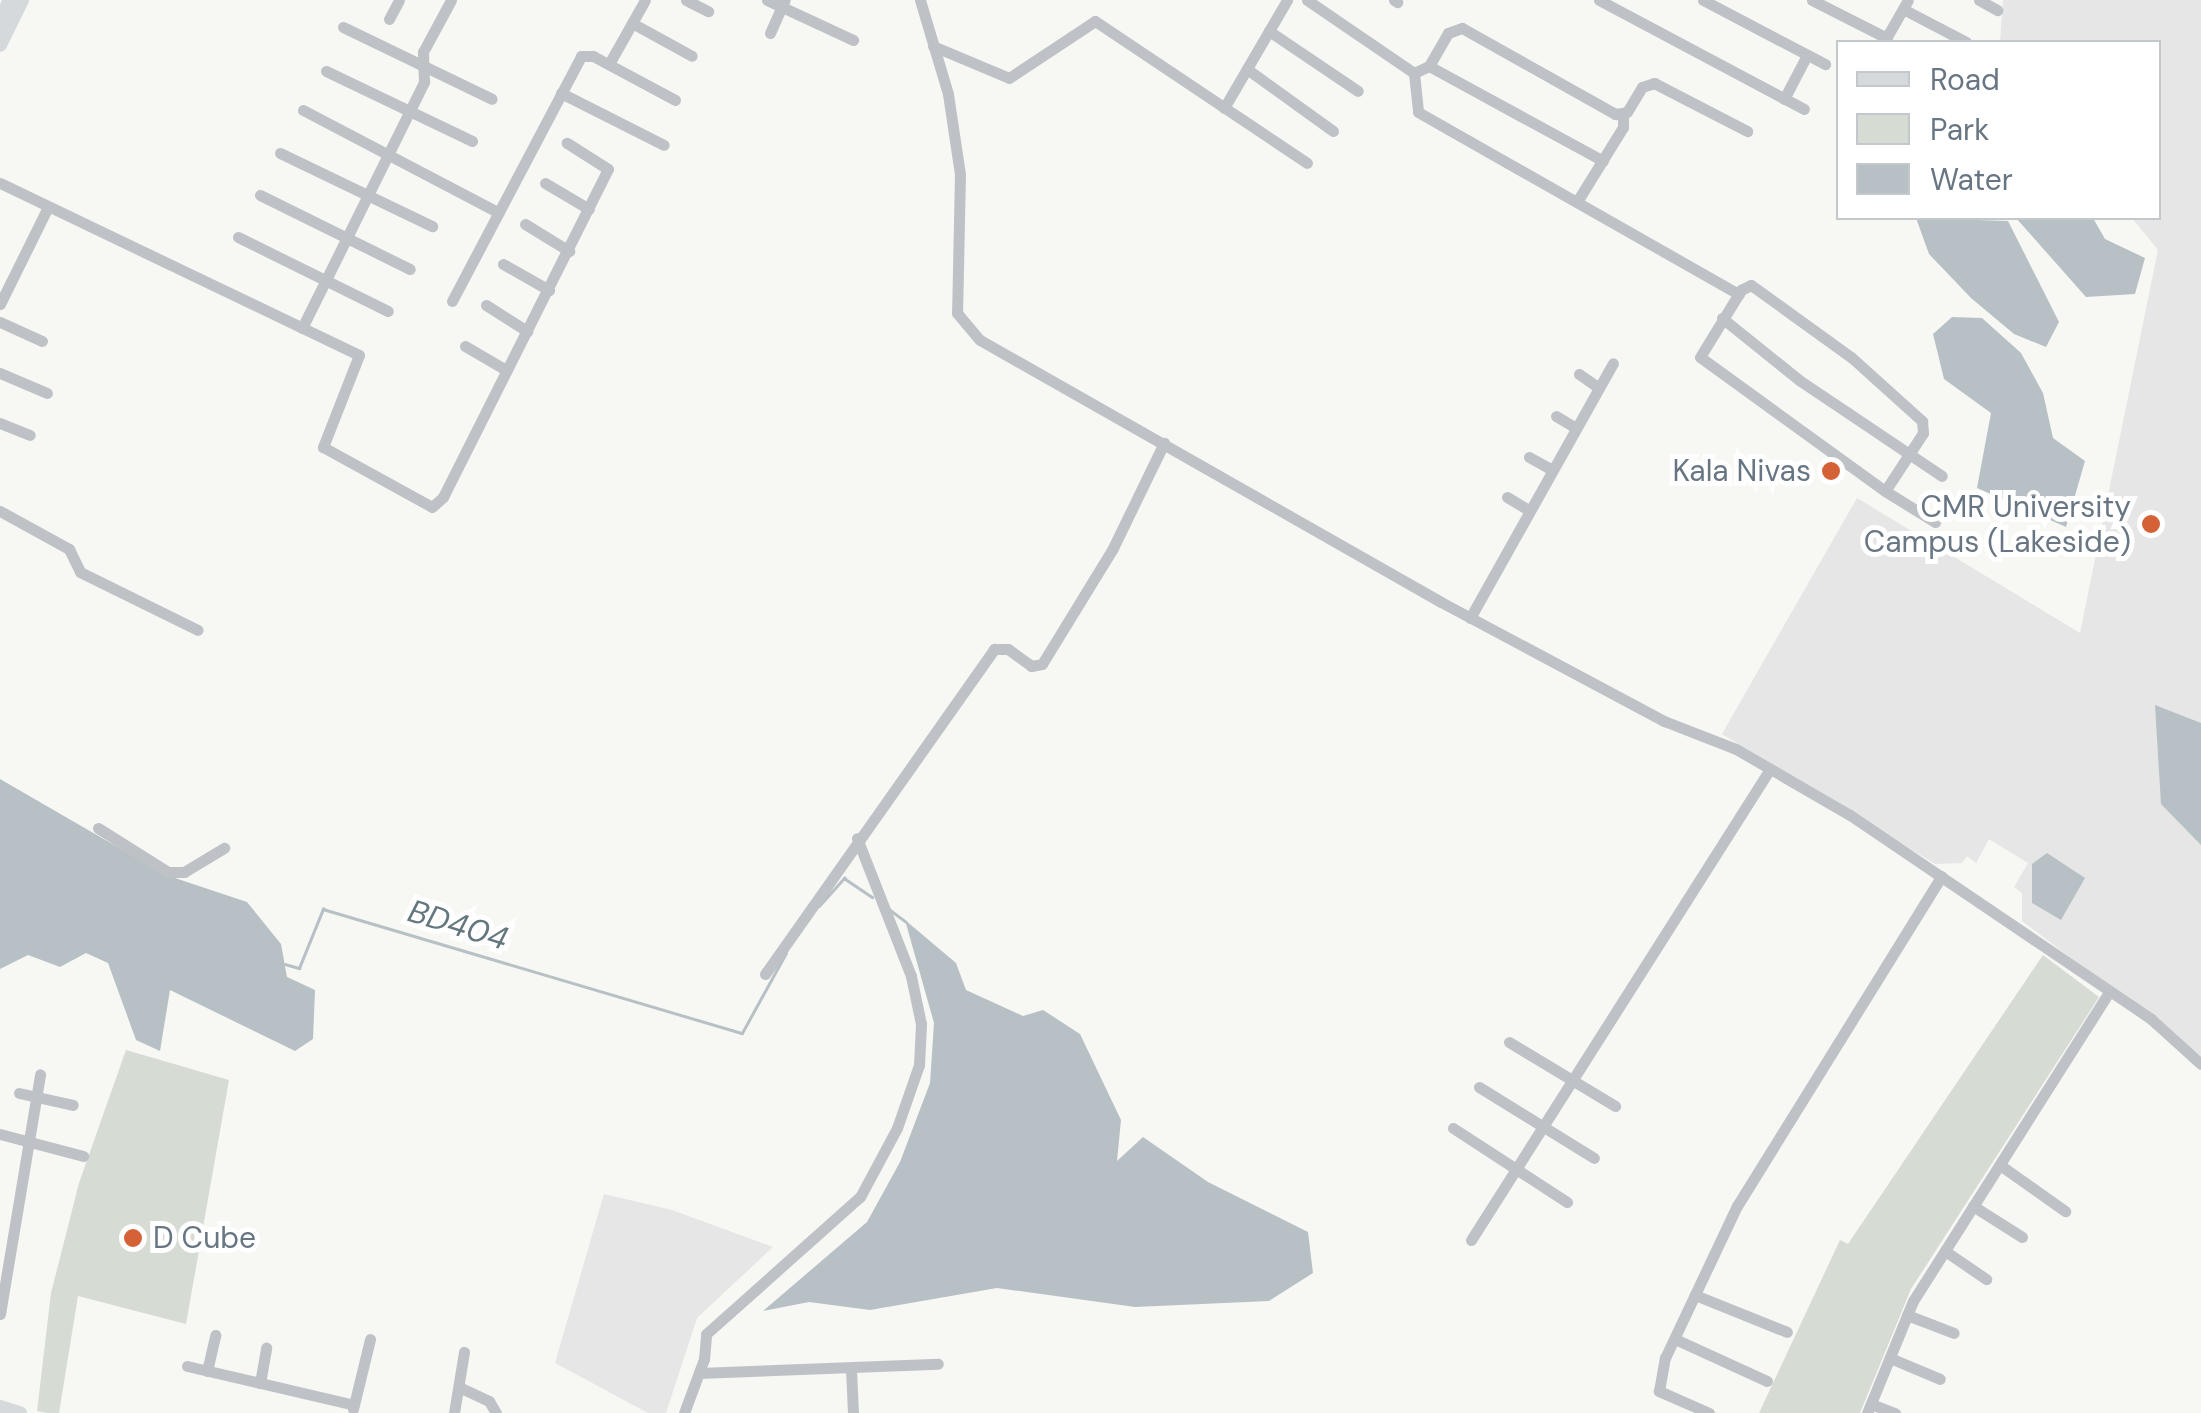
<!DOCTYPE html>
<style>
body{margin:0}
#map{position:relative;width:2201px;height:1413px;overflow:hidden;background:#f7f7f4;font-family:"DM Sans",sans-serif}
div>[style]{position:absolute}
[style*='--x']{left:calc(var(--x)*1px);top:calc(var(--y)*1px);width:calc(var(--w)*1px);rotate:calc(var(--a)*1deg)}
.built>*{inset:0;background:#e5e6e5}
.green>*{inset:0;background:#d6dbd4}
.water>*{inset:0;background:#b7c1c5}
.stream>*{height:2.5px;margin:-1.25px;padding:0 1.25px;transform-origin:1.25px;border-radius:1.25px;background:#b7c1c5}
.minor>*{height:11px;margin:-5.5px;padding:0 5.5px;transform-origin:5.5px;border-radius:5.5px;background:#bec2c6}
.major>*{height:14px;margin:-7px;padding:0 7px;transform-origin:7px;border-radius:7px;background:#d5d9dc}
.dots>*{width:28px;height:28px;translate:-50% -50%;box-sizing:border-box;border:5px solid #fff;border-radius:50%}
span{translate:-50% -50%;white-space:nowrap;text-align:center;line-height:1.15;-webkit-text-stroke:10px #fff;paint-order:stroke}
.poi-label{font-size:30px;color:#687683}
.right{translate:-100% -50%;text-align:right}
.left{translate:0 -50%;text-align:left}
.water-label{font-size:32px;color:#64777f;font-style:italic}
.legend{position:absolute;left:1836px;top:40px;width:325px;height:180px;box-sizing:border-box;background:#fff;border:2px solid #c3c8cd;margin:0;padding:12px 18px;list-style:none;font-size:30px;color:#687683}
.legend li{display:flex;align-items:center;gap:20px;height:50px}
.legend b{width:50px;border:2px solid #c3c8cd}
</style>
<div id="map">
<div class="built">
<i style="clip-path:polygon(2003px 0,2201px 0,2201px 1056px,2022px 921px,2022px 893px,2014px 887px,2028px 863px,1989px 839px,1976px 863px,1967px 856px,1962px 863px,1935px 864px,1722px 734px,1857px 498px,2080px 633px,2158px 250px,2132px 218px,2158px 218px,2158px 42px,2000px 42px)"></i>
<i style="clip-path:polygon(604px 1194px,672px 1210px,773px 1247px,697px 1318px,666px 1413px,648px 1413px,555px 1363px)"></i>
</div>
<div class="green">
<i style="clip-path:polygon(2043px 955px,2099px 997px,1911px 1289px,1860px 1413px,1759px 1413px,1840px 1240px,1848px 1244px)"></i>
<i style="clip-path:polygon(126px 1050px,229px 1080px,186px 1324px,78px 1296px,59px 1413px,47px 1413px,37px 1411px,51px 1293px,79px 1183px)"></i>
</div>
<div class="water">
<i style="clip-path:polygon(1916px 218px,2008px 221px,2059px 322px,2046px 347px,2014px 334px,1971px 298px,1929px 254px)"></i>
<i style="clip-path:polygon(2016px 218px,2093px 218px,2105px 239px,2145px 258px,2135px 294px,2086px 297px)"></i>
<i style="clip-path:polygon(1952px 317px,1982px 318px,2021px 353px,2043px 393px,2053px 438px,2085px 461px,2066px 527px,1977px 488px,1991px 413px,1944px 379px,1933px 334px)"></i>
<i style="clip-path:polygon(2155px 705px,2201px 723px,2201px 845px,2161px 804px)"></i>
<i style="clip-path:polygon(0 779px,166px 875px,247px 902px,281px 944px,287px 977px,315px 990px,313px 1039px,295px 1051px,170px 990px,160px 1051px,136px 1040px,108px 963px,86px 953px,60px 967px,28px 955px,0 969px)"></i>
<i style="clip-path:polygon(2047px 853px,2085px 878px,2061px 920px,2032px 903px,2032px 864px)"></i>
<i style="clip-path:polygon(905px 920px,956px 963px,966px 990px,1023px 1016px,1043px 1010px,1080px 1034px,1121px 1120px,1117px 1161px,1143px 1137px,1208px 1182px,1308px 1232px,1313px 1273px,1269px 1301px,1135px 1307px,997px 1288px,870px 1310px,809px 1302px,763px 1311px,867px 1222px,900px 1162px,930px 1083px,934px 1023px)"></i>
</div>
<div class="stream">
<i style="--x:819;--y:906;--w:38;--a:-48"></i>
<i style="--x:844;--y:878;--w:34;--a:34"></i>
<i style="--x:889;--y:909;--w:21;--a:37"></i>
<i style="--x:285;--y:964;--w:15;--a:16"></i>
<i style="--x:299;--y:968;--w:64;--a:-67.9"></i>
<i style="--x:323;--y:909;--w:437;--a:16.5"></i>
<i style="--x:742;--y:1033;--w:91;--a:-61.2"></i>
</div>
<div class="minor">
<i style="--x:686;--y:0;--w:25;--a:27"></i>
<i style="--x:767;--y:0;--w:95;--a:24.9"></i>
<i style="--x:920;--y:0;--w:98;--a:73.4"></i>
<i style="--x:948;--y:94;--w:81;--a:81.5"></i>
<i style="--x:960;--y:174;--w:139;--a:91.2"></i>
<i style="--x:957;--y:313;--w:35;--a:50"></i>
<i style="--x:980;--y:340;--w:530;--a:29.61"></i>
<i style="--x:1441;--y:602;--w:253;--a:28.1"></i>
<i style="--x:1664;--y:721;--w:77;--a:21.3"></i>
<i style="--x:1736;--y:749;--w:132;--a:30.1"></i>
<i style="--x:1850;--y:815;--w:364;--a:34.1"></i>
<i style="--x:2151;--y:1019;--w:67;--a:42"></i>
<i style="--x:1307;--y:0;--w:130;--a:34.3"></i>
<i style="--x:1414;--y:73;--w:39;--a:84"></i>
<i style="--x:1418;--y:112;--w:369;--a:29.6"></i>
<i style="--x:1394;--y:0;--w:4;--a:34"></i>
<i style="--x:1599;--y:0;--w:232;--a:28"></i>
<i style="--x:1703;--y:0;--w:138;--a:27.7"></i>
<i style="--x:1812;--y:0;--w:84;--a:26.9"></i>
<i style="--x:1979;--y:0;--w:21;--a:29"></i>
<i style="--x:1903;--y:9;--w:71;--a:27.6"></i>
<i style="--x:389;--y:19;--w:21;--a:-62"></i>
<i style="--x:632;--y:23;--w:68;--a:28.8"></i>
<i style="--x:343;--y:27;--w:165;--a:25.8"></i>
<i style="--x:1269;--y:31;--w:107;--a:34"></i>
<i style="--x:770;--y:33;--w:36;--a:-66"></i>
<i style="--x:1884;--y:42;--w:48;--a:-60.3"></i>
<i style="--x:933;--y:46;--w:82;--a:22.8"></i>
<i style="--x:1009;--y:78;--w:103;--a:-33.5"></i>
<i style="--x:1095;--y:21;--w:255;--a:33.8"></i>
<i style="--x:609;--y:64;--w:73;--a:-60.6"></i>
<i style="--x:1429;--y:66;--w:198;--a:28.6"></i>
<i style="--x:1247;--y:69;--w:106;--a:35.8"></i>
<i style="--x:326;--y:71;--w:162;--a:25.6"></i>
<i style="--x:1414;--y:73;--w:17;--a:-25"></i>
<i style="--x:1429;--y:66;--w:38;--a:-60"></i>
<i style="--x:1448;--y:33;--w:15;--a:-20"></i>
<i style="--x:1462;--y:28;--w:176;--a:29.3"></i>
<i style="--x:1615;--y:114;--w:12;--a:-9"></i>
<i style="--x:1627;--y:112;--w:29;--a:-59"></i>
<i style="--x:1642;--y:87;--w:13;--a:-18"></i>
<i style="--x:1654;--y:83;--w:105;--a:27.3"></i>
<i style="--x:561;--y:93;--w:115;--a:26.8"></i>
<i style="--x:1784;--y:99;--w:50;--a:-62.4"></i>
<i style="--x:1224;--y:108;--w:125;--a:-59.7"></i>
<i style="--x:303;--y:110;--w:221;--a:27.7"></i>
<i style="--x:280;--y:153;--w:169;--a:25.7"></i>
<i style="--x:0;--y:183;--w:398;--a:25.6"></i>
<i style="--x:359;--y:355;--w:99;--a:111.4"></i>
<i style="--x:323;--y:447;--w:124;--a:28.8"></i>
<i style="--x:432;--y:507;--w:15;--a:-42"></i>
<i style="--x:443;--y:497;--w:367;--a:-63.3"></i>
<i style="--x:608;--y:169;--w:49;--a:-147.6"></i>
<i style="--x:545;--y:183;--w:51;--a:30.6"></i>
<i style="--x:260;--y:195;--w:167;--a:26.3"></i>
<i style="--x:1578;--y:200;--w:86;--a:-58.3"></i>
<i style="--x:1623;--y:127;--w:13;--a:-90"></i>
<i style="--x:525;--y:224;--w:52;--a:31.5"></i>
<i style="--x:238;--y:237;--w:167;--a:26.3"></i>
<i style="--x:503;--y:264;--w:53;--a:29.5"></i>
<i style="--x:1751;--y:285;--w:123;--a:35.8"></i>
<i style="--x:1851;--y:357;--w:96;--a:42"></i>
<i style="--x:1922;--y:421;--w:12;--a:85"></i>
<i style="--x:1923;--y:433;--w:69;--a:123.2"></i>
<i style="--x:1885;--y:491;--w:228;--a:-144.1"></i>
<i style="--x:1700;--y:357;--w:79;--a:-58.5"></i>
<i style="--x:1741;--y:290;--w:11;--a:-27"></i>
<i style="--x:452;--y:301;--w:277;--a:-62.2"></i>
<i style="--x:581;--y:56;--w:12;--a:0"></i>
<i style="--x:593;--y:56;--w:93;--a:28.2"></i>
<i style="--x:0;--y:304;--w:108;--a:-63.7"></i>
<i style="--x:486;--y:305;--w:49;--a:32.4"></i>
<i style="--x:1722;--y:318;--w:99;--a:38.8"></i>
<i style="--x:1799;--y:380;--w:172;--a:33.9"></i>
<i style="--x:0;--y:322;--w:46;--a:24.3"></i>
<i style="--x:302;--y:328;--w:275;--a:-63.6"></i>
<i style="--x:424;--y:82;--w:30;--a:-92"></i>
<i style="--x:423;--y:52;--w:59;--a:-61.7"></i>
<i style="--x:465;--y:346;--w:48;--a:30.3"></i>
<i style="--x:0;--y:373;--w:51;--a:23.1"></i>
<i style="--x:1579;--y:374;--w:24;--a:35"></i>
<i style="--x:1556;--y:416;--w:23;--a:31"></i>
<i style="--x:0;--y:423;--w:32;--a:22"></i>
<i style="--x:1529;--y:457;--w:26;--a:29"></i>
<i style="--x:1885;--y:491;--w:59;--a:31.8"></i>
<i style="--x:1507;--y:497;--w:26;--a:31"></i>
<i style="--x:0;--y:511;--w:79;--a:28.8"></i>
<i style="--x:69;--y:549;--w:25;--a:64"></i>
<i style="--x:80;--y:572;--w:131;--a:26.2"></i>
<i style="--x:1470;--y:618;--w:292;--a:-60.7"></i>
<i style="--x:98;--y:828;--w:83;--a:32.2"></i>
<i style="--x:168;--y:872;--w:16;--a:0"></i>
<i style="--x:184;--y:872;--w:47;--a:-31"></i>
<i style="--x:765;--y:974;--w:398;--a:-54.8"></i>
<i style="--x:994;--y:649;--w:14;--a:0"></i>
<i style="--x:1008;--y:649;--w:29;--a:36"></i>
<i style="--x:1031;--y:666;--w:11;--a:-10"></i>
<i style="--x:1042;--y:664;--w:136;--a:-58.5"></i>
<i style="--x:1113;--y:548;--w:117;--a:-64.1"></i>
<i style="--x:1509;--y:1042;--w:124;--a:31.1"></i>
<i style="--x:1479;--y:1087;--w:135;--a:31.7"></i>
<i style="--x:19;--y:1093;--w:55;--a:12.5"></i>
<i style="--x:1453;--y:1128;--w:136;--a:33"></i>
<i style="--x:0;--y:1134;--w:86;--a:14.8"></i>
<i style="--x:2000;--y:1165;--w:80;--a:35.3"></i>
<i style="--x:1973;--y:1206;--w:58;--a:32.3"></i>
<i style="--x:1471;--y:1240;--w:558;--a:-57.59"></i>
<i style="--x:1945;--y:1251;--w:50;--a:34.3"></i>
<i style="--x:1695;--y:1295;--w:99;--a:21.9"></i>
<i style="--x:0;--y:1314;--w:243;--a:-80.5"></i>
<i style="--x:1907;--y:1315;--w:50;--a:21"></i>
<i style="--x:1675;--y:1339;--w:101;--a:24.5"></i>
<i style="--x:1890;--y:1358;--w:54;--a:22.8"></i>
<i style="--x:187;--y:1366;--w:171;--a:13.1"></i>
<i style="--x:851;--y:1370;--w:43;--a:87.3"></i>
<i style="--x:207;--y:1371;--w:37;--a:-77"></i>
<i style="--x:699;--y:1373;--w:239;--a:-2.2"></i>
<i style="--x:260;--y:1383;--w:36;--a:-80"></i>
<i style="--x:459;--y:1387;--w:33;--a:25"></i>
<i style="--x:489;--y:1401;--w:14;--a:60"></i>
<i style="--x:1871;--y:1404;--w:26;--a:21"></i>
<i style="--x:353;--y:1409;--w:72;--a:-76.3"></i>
<i style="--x:454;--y:1413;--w:62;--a:-80.7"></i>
<i style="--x:684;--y:1413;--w:58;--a:-69.7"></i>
<i style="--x:704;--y:1359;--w:25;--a:-85"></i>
<i style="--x:706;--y:1334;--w:206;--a:-41.7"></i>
<i style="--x:860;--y:1197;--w:78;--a:-61.8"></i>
<i style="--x:897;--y:1128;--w:67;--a:-70.8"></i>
<i style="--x:919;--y:1065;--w:41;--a:-87.2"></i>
<i style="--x:921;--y:1024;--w:49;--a:-101.8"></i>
<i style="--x:911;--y:976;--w:148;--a:-111.4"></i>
<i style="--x:1709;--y:1413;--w:55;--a:-156.3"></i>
<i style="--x:1659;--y:1391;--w:34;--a:-80"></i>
<i style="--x:1665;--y:1358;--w:168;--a:-64.7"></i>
<i style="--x:1737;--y:1206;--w:388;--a:-58.2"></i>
<i style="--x:1867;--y:1413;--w:121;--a:-67.7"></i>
<i style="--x:1913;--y:1301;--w:367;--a:-57.6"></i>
</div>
<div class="major">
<i style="--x:0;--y:21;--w:23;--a:-65"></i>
<i style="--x:0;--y:45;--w:50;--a:-63.9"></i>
<i style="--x:0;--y:1407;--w:21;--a:17"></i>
</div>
<div class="dots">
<i style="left:1831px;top:471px;background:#d56136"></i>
<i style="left:2151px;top:524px;background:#d56136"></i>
<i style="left:133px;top:1238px;background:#d56136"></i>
</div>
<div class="poi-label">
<span class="right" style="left:1811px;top:471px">Kala Nivas</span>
<span class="right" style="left:2131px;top:524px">CMR University<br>Campus (Lakeside)</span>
<span class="left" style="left:153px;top:1238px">D Cube</span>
</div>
<div class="water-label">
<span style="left:458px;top:925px;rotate:17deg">BD404</span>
</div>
<ul class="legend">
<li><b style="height:12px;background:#d5d9dc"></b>Road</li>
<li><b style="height:28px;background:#d6dbd4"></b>Park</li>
<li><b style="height:28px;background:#b7c1c5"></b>Water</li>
</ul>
</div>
